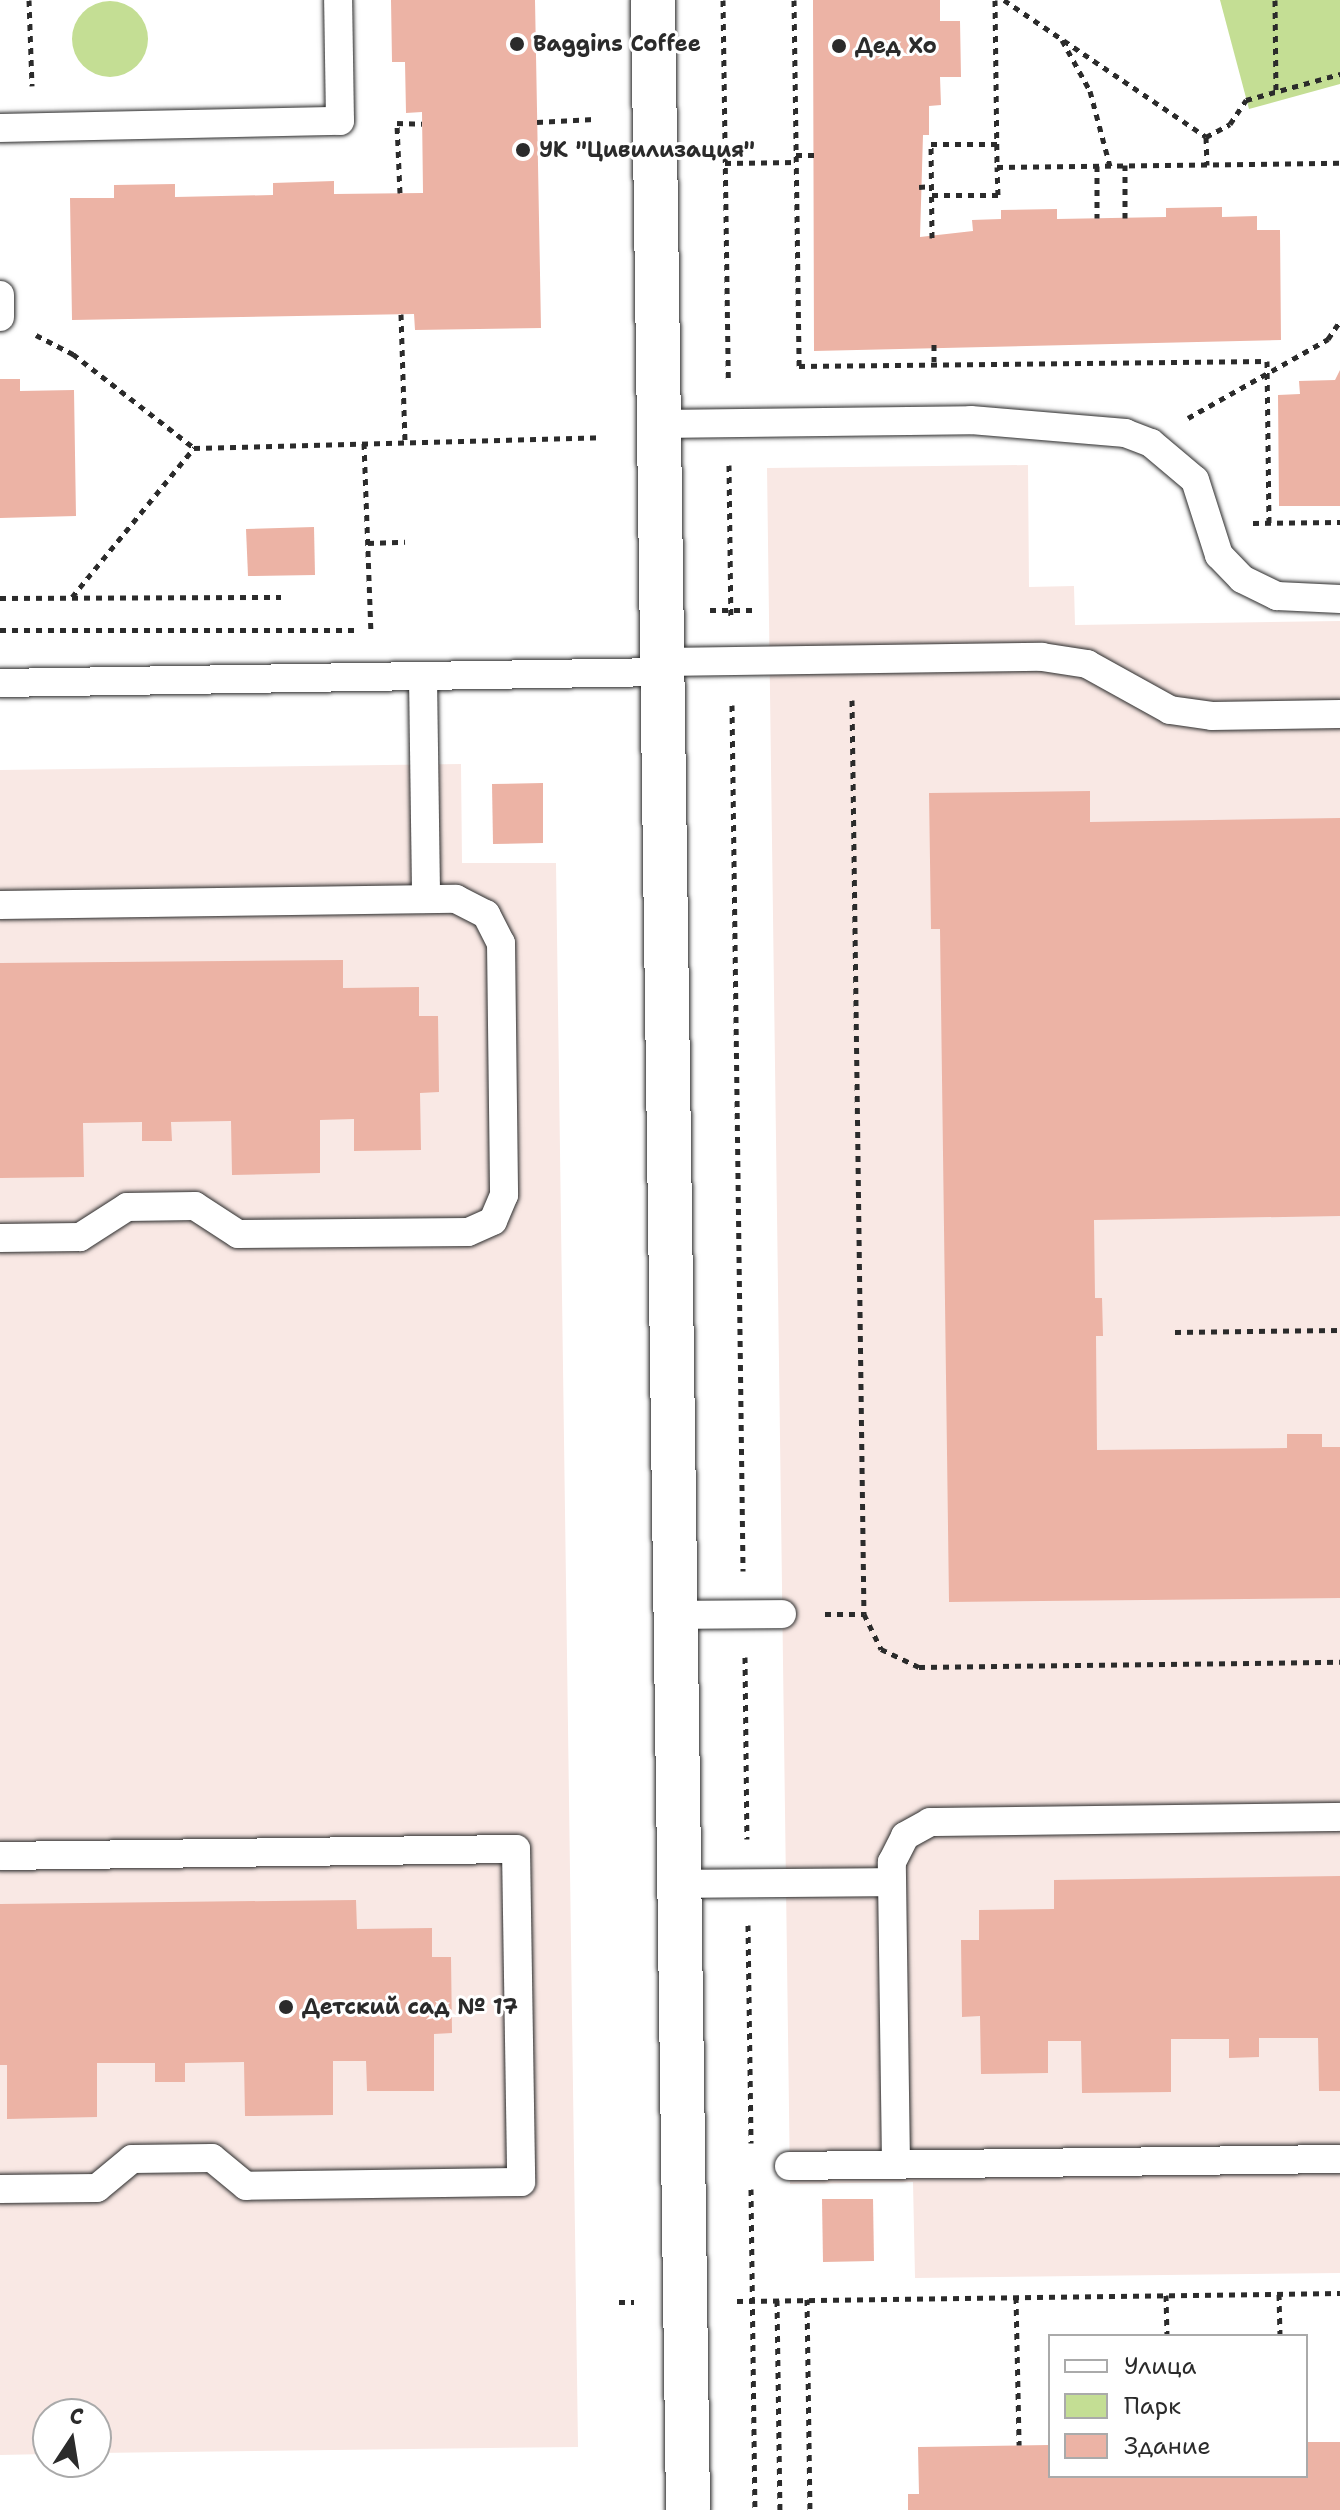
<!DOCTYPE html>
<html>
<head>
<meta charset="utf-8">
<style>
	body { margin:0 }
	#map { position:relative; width:1340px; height:2510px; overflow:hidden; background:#fff; font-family:"Shantell Sans",sans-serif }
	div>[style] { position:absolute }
	.built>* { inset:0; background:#f9e8e4 }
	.green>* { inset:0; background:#c4de94 }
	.round { border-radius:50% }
	.building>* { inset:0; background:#ecb3a5 }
	.path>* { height:5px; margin-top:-2.5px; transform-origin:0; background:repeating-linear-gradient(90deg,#2b2b2b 0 6px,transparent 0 12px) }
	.roads { filter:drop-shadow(0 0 2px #2b2b2b) drop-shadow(0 0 2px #2b2b2b) }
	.service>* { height:28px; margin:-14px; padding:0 14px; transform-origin:14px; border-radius:14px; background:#fff }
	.minor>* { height:44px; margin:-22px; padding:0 22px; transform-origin:22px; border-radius:22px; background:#fff }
	.dots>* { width:22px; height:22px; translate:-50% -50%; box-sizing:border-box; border:4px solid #fff; border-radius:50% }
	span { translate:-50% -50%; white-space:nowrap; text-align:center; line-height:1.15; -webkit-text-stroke:6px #fff; paint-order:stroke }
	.poi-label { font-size:22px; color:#2b2b2b; font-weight:700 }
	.left { translate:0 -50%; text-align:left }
	.legend { position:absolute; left:1048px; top:2334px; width:260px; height:144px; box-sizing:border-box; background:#fff; border:2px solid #aaa; margin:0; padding:10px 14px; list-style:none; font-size:24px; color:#2b2b2b }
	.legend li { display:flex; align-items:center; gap:16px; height:40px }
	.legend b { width:40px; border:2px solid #aaa }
	.north { position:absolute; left:32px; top:2398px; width:80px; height:80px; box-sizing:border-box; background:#fff; border:2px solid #aaa; border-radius:50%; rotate:12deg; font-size:22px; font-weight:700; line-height:32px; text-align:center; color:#2b2b2b }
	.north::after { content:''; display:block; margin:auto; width:28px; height:36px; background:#2b2b2b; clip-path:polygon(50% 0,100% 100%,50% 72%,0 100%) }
</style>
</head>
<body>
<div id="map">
	<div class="built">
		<i style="clip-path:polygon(1028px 465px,1029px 587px,1074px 586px,1075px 625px,1340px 621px,1340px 2273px,915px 2278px,913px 2182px,790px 2184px,767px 468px)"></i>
		<i style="clip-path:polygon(461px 764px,462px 863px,556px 863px,578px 2447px,96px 2453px,96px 2414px,48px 2414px,48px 2454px,0 2455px,0 770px)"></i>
	</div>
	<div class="green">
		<i style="clip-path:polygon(1220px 0,1340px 0,1340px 84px,1249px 109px)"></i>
		<i class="round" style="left:72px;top:1px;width:76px;height:76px"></i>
	</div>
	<div class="building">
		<i style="clip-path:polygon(391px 0,535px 0,541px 328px,415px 330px,414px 314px,72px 320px,70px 198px,114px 198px,114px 185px,175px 184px,175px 197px,273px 195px,273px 183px,334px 181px,334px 194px,423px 193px,422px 112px,406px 113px,405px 62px,392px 62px)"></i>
		<i style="clip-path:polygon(813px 0,940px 0,940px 21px,960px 21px,961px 77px,940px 77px,941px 105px,929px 106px,929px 135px,923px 135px,920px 237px,973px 231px,972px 220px,1001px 219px,1001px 210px,1057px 209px,1057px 219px,1166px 217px,1166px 208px,1222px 207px,1222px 217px,1257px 216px,1257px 230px,1280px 230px,1281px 340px,814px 351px)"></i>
		<i style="clip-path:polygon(1340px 370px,1340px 506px,1279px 506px,1278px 395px,1300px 394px,1299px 381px,1335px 380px)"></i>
		<i style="clip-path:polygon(0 379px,20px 379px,20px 391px,74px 390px,76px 516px,0 518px)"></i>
		<i style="clip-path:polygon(314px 527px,315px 575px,248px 576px,246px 529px)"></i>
		<i style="clip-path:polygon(543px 783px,543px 843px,493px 844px,492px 784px)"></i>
		<i style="clip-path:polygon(1090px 791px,1090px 822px,1340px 818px,1340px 1216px,1094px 1220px,1095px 1298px,1102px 1298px,1103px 1336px,1096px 1336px,1097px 1450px,1287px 1448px,1287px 1434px,1322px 1434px,1322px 1447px,1340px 1447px,1340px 1598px,949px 1602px,940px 929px,931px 929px,929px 793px)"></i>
		<i style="clip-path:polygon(343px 960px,343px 988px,419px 987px,419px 1016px,438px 1016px,439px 1092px,420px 1093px,421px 1150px,354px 1151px,354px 1119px,320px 1120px,320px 1173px,232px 1175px,231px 1121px,171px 1122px,172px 1141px,142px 1141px,142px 1122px,83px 1123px,84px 1177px,0 1178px,0 963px)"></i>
		<i style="clip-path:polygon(1340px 1876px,1340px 2091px,1319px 2091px,1318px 2038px,1259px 2038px,1259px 2057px,1229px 2058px,1229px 2039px,1171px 2039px,1171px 2092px,1082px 2093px,1081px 2041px,1048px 2041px,1048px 2073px,981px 2074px,980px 2016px,962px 2017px,961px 1940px,979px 1940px,979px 1910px,1054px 1909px,1054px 1880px)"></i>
		<i style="clip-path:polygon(356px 1900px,357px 1929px,432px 1928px,432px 1957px,451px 1957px,452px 2033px,434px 2034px,434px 2091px,367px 2091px,366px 2061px,333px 2061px,333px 2115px,245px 2116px,244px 2062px,185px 2063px,185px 2082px,155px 2082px,155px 2063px,97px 2063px,97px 2117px,7px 2119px,7px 2065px,0 2065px,0 1904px)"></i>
		<i style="clip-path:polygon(822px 2199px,873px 2199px,874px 2261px,823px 2262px)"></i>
		<i style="clip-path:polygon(1306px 2442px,1340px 2442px,1340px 2510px,908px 2510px,908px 2494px,919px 2494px,918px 2447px,1050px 2445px,1050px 2476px,1306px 2476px)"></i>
	</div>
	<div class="path">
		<i style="left:29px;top:0;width:86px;rotate:88deg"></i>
		<i style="left:723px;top:0;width:379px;rotate:89.2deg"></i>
		<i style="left:794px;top:0;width:366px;rotate:89.2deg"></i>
		<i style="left:799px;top:366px;width:468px;rotate:-0.6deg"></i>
		<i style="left:1267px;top:361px;width:162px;rotate:89.3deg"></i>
		<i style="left:995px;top:0;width:167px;rotate:89.3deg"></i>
		<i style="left:997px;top:167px;width:343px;rotate:-0.7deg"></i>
		<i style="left:1004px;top:0;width:244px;rotate:34.1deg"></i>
		<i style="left:1206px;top:137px;width:28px;rotate:88deg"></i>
		<i style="left:1275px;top:0;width:91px;rotate:89.4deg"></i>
		<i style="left:1062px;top:40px;width:58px;rotate:61.2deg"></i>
		<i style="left:1090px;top:91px;width:78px;rotate:75.1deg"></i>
		<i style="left:537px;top:122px;width:57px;rotate:-3deg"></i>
		<i style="left:1206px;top:137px;width:27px;rotate:-28deg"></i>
		<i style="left:1230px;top:124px;width:29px;rotate:-56deg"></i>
		<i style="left:1246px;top:100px;width:98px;rotate:-15.5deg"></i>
		<i style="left:796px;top:155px;width:19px"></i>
		<i style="left:725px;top:163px;width:71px;rotate:-0.8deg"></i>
		<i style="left:1125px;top:165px;width:53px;rotate:90deg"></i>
		<i style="left:1097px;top:166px;width:52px;rotate:90deg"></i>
		<i style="left:919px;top:187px;width:13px;rotate:-4deg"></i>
		<i style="left:400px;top:193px;width:70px;rotate:-92.5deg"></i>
		<i style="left:397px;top:123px;width:25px;rotate:2deg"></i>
		<i style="left:932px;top:195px;width:66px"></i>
		<i style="left:998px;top:195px;width:28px;rotate:-92deg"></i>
		<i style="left:932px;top:238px;width:94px;rotate:-90.6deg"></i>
		<i style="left:931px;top:144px;width:66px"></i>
		<i style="left:401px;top:314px;width:128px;rotate:88.2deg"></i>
		<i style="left:36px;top:335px;width:42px;rotate:27.2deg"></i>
		<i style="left:73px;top:354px;width:153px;rotate:37.8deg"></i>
		<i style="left:194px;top:448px;width:408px;rotate:-1.5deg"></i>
		<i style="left:934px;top:344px;width:20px;rotate:90deg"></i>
		<i style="left:1188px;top:418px;width:161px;rotate:-29.4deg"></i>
		<i style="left:1328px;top:339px;width:22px;rotate:-56deg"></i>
		<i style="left:364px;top:443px;width:187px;rotate:87.9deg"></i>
		<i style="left:729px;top:465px;width:154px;rotate:89.3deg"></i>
		<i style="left:1253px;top:523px;width:87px;rotate:-0.7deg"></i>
		<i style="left:368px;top:543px;width:37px;rotate:-2deg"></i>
		<i style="left:72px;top:597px;width:193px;rotate:-50.7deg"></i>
		<i style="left:0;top:598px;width:281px;rotate:-0.2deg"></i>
		<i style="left:710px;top:610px;width:44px"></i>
		<i style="left:0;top:630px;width:359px"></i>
		<i style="left:852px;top:700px;width:914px;rotate:89.25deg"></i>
		<i style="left:864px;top:1614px;width:39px;rotate:64deg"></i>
		<i style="left:881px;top:1649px;width:42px;rotate:25.3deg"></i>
		<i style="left:919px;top:1667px;width:421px;rotate:-0.7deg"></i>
		<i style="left:732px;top:705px;width:866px;rotate:89.27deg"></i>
		<i style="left:1175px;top:1332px;width:165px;rotate:-0.7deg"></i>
		<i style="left:825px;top:1614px;width:39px"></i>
		<i style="left:745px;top:1657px;width:182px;rotate:89.4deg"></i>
		<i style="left:748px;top:1925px;width:218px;rotate:89.2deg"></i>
		<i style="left:751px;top:2189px;width:321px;rotate:89.3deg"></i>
		<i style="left:1279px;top:2294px;width:42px;rotate:88.6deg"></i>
		<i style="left:1166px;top:2295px;width:41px;rotate:88.6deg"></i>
		<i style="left:1016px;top:2297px;width:148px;rotate:88.8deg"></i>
		<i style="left:807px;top:2299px;width:211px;rotate:89.2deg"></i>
		<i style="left:777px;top:2300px;width:210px;rotate:89.2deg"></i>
		<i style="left:737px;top:2301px;width:603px;rotate:-0.76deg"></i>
		<i style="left:619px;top:2302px;width:15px"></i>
	</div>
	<div class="roads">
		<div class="service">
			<i style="left:0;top:128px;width:340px;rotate:-1.2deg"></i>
			<i style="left:340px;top:121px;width:121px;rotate:-90.9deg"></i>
			<i style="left:0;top:295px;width:22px;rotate:90deg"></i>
			<i style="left:659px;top:424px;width:312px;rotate:-0.7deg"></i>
			<i style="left:971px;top:420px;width:155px;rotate:4.8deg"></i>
			<i style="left:1125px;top:433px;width:28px;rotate:21deg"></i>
			<i style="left:1151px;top:443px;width:57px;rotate:40.1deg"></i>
			<i style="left:1195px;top:480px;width:79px;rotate:72.3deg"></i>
			<i style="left:1219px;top:555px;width:33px;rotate:46deg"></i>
			<i style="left:1242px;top:579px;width:39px;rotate:26deg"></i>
			<i style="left:1277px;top:596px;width:63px;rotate:2.7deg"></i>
			<i style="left:663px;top:662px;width:379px;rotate:-0.8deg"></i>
			<i style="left:1042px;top:657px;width:46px;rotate:8.8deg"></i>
			<i style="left:1087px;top:664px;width:95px;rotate:29deg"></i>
			<i style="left:1170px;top:710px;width:42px;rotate:8.1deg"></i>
			<i style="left:1212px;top:716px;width:128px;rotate:-0.9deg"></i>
			<i style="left:423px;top:677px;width:222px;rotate:89.2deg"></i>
			<i style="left:0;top:683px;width:662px;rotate:-0.95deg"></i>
			<i style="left:0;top:905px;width:456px;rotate:-0.8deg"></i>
			<i style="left:456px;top:899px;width:34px;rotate:27deg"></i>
			<i style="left:486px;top:914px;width:33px;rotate:63deg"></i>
			<i style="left:501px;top:943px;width:252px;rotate:89.3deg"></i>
			<i style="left:504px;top:1195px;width:28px;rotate:113deg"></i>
			<i style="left:493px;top:1221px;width:27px;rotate:156deg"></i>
			<i style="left:468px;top:1232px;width:230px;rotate:179.5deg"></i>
			<i style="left:238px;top:1234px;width:51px;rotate:-146.9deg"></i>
			<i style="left:195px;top:1206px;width:68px;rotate:179.2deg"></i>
			<i style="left:127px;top:1207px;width:56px;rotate:147.4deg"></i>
			<i style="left:80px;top:1237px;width:80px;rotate:179.3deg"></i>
			<i style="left:675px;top:1615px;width:107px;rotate:-0.5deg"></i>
			<i style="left:0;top:1856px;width:516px;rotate:-0.78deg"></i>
			<i style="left:516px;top:1849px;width:333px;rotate:89.1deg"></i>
			<i style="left:521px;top:2182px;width:275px;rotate:179.2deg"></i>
			<i style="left:246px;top:2186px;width:44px;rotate:-140.5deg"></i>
			<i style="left:212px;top:2158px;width:80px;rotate:179.3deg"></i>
			<i style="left:132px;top:2159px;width:45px;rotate:140.4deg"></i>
			<i style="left:97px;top:2188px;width:97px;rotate:179.4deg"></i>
			<i style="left:679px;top:1884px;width:213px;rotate:-0.5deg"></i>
			<i style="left:896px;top:2164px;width:302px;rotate:-90.8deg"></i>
			<i style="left:892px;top:1862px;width:29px;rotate:-63deg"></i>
			<i style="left:905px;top:1836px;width:29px;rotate:-29deg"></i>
			<i style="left:930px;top:1822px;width:410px;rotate:-0.7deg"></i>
			<i style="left:789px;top:2166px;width:551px;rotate:-0.73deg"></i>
		</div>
		<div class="minor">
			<i style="left:653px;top:0;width:2510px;rotate:89.2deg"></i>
		</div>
	</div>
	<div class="dots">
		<i style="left:517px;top:44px;background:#2b2b2b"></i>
		<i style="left:839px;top:46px;background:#2b2b2b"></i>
		<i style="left:523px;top:150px;background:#2b2b2b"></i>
		<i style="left:286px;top:2007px;background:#2b2b2b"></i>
	</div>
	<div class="poi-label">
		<span class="left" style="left:533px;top:44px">Baggins Coffee</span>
		<span class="left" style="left:855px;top:46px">Дед Хо</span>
		<span class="left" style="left:539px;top:150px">УК "Цивилизация"</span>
		<span class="left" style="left:302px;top:2007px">Детский сад № 17</span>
	</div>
	<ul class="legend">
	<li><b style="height:10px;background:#fff"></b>Улица</li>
	<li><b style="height:22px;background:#c4de94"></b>Парк</li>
	<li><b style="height:22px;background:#ecb3a5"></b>Здание</li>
	</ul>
	<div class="north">С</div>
</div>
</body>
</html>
